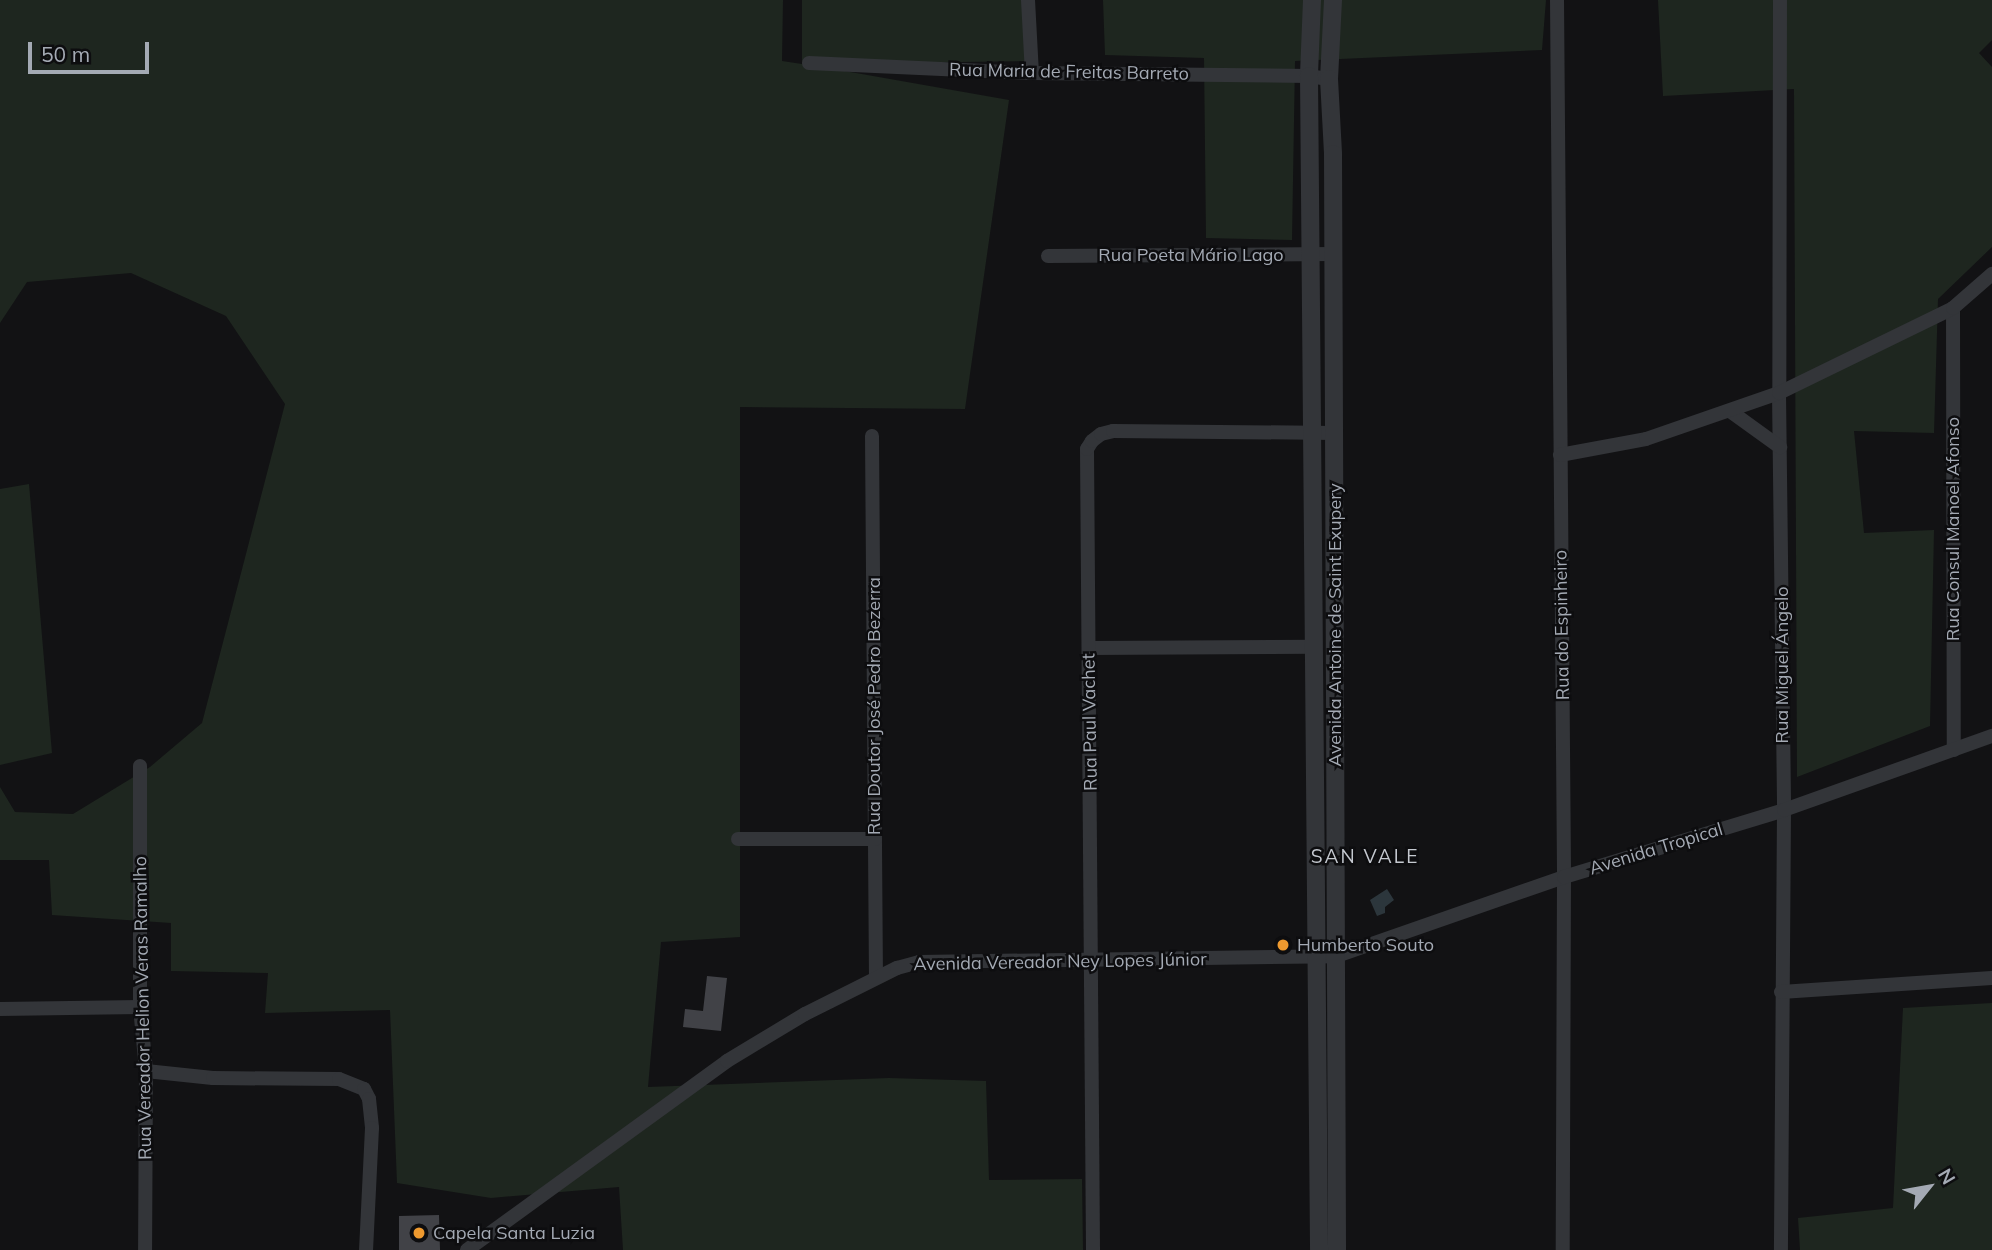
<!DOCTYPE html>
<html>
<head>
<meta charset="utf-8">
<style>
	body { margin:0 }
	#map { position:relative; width:1992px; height:1250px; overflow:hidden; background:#121214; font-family:Mulish,sans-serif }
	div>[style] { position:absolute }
	.green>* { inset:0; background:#1e261f }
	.water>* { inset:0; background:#2c363c }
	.building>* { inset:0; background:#414247 }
	.minor>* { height:14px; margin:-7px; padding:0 7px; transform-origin:7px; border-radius:7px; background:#333539 }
	.tertiary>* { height:18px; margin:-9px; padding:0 9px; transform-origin:9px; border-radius:9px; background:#333539 }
	.dots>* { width:19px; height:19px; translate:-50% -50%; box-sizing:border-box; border:4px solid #0d0d0f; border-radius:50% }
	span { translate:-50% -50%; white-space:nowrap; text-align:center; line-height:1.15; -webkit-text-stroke:5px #0d0d0f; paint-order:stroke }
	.street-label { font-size:18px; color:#a4aab4 }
	.poi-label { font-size:18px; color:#a4aab4 }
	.left { translate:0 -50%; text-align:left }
	.neighbourhood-label { font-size:19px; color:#c5c9d0; letter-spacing:2px }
	.north { position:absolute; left:1894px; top:1152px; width:70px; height:70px; -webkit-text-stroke:5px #0d0d0f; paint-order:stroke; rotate:59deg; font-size:19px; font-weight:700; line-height:28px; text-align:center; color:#a4aab4 }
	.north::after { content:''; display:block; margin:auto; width:24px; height:32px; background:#a4aab4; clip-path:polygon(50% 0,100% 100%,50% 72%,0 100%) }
	.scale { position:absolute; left:28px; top:42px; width:121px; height:32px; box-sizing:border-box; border:4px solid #a4aab4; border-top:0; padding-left:9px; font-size:21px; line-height:24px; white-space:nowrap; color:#a4aab4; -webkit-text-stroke:5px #0d0d0f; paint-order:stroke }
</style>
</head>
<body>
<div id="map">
	<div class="green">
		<i style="clip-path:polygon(0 0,783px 0,782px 61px,802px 64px,802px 0,1030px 0,1031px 61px,805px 64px,1009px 100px,965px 409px,740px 407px,740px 937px,661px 942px,648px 1087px,889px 1078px,986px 1081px,989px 1180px,1082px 1179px,1083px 1250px,623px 1250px,619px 1187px,491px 1198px,397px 1183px,390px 1010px,265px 1013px,268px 973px,171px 971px,171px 923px,52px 915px,49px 860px,0 860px,0 787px,15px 812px,73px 814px,150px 767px,202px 723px,285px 404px,226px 316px,131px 273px,27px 282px,0 323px)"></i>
		<i style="clip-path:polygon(1103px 0,1546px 0,1542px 50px,1295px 61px,1292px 240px,1206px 238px,1204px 58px,1105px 55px)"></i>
		<i style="clip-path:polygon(1658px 0,1992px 0,1992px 40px,1979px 53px,1992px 67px,1992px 247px,1938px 299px,1934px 433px,1854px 431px,1864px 533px,1934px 530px,1930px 726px,1797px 777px,1794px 89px,1663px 96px)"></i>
		<i style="clip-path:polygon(29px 484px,52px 753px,0 765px,0 489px)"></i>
		<i style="clip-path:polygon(1992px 1003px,1992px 1250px,1800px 1250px,1798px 1218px,1893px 1208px,1903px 1008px)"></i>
	</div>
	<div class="water">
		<i style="clip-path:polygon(1387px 889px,1394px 900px,1385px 907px,1385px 913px,1377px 916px,1370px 900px)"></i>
	</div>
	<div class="building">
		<i style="clip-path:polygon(707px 976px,727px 978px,721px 1031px,683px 1027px,685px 1009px,703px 1011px)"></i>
		<i style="clip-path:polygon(439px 1215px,440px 1250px,399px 1250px,399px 1216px)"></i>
	</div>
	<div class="minor">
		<i style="left:1028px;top:0;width:73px;rotate:86.9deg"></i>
		<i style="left:1557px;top:0;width:877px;rotate:89.54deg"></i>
		<i style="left:1564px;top:877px;width:373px;rotate:90.2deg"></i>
		<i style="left:1780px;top:0;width:393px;rotate:90.1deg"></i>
		<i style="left:1779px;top:393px;width:417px;rotate:89.3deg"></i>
		<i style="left:1784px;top:810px;width:440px;rotate:90.4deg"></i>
		<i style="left:809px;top:63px;width:223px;rotate:2.6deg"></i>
		<i style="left:1032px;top:73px;width:277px;rotate:0.6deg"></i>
		<i style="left:1309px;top:76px;width:20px;rotate:9deg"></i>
		<i style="left:1048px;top:256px;width:285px;rotate:-0.4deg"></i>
		<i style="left:1953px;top:308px;width:442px;rotate:89.9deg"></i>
		<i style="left:1730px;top:411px;width:62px;rotate:35.8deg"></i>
		<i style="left:872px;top:436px;width:541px;rotate:89.58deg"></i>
		<i style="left:1560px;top:455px;width:87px;rotate:-10.5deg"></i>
		<i style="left:1646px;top:439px;width:141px;rotate:-19.1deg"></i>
		<i style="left:1779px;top:393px;width:194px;rotate:-26deg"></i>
		<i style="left:1953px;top:308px;width:52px;rotate:-41.1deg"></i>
		<i style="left:1089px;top:648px;width:225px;rotate:-0.3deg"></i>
		<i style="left:140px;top:766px;width:241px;rotate:90deg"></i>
		<i style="left:140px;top:1007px;width:64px;rotate:84.6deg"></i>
		<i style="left:146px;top:1071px;width:179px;rotate:90.3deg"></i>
		<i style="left:738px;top:839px;width:137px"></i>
		<i style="left:1781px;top:992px;width:211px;rotate:-3.8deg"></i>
		<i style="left:0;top:1009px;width:140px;rotate:-0.8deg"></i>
		<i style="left:146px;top:1071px;width:67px;rotate:6deg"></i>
		<i style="left:213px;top:1078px;width:126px;rotate:0.5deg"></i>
		<i style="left:339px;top:1079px;width:27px;rotate:22deg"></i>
		<i style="left:364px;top:1089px;width:11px;rotate:63deg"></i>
		<i style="left:369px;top:1099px;width:29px;rotate:84deg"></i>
		<i style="left:372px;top:1128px;width:122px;rotate:92.8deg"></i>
		<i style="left:467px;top:1250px;width:321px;rotate:-36deg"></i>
		<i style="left:727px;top:1061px;width:91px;rotate:-31.1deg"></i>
		<i style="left:805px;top:1014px;width:103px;rotate:-26.6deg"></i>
		<i style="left:897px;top:968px;width:23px;rotate:-15deg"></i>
		<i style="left:919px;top:962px;width:418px;rotate:-0.8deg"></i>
		<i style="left:1337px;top:956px;width:240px;rotate:-19.2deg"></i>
		<i style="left:1564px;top:877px;width:230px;rotate:-16.9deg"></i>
		<i style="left:1784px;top:810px;width:221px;rotate:-19.6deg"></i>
		<i style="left:1093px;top:1250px;width:801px;rotate:-90.43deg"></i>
		<i style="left:1087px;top:449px;width:9px;rotate:-58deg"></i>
		<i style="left:1092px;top:441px;width:11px;rotate:-38deg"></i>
		<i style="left:1101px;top:434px;width:12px;rotate:-14deg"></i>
		<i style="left:1113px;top:431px;width:221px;rotate:0.5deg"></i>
	</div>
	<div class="tertiary">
		<i style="left:1312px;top:0;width:76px;rotate:92.3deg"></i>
		<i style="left:1309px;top:76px;width:1174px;rotate:89.51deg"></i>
		<i style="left:1333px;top:0;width:79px;rotate:92.9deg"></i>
		<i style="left:1329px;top:79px;width:75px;rotate:86.9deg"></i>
		<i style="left:1333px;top:154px;width:1096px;rotate:89.79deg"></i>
	</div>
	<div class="dots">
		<i style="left:1283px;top:945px;background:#ef9a2f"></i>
		<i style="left:419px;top:1233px;background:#ef9a2f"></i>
	</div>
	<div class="street-label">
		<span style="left:1069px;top:72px;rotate:1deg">Rua Maria de Freitas Barreto</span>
		<span style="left:1191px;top:255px">Rua Poeta Mário Lago</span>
		<span style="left:1953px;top:529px;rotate:-90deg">Rua Consul Manoel Afonso</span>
		<span style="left:1335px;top:625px;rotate:-90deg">Avenida Antoine de Saint Exupery</span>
		<span style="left:1562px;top:625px;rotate:-91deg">Rua do Espinheiro</span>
		<span style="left:1782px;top:665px;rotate:-90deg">Rua Miguel Ángelo</span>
		<span style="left:874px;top:706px;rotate:-90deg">Rua Doutor José Pedro Bezerra</span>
		<span style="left:1090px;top:722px;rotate:-91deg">Rua Paul Vachet</span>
		<span style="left:1656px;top:849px;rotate:-17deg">Avenida Tropical</span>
		<span style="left:1060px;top:962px;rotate:-1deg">Avenida Vereador Ney Lopes Júnior</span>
		<span style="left:143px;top:1008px;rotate:-91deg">Rua Vereador Helion Veras Ramalho</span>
	</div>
	<div class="poi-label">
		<span class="left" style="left:1297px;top:945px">Humberto Souto</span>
		<span class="left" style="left:433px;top:1233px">Capela Santa Luzia</span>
	</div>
	<div class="neighbourhood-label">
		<span style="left:1365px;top:857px">SAN VALE</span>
	</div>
	<div class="north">N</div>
	<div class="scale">50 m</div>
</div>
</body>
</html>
